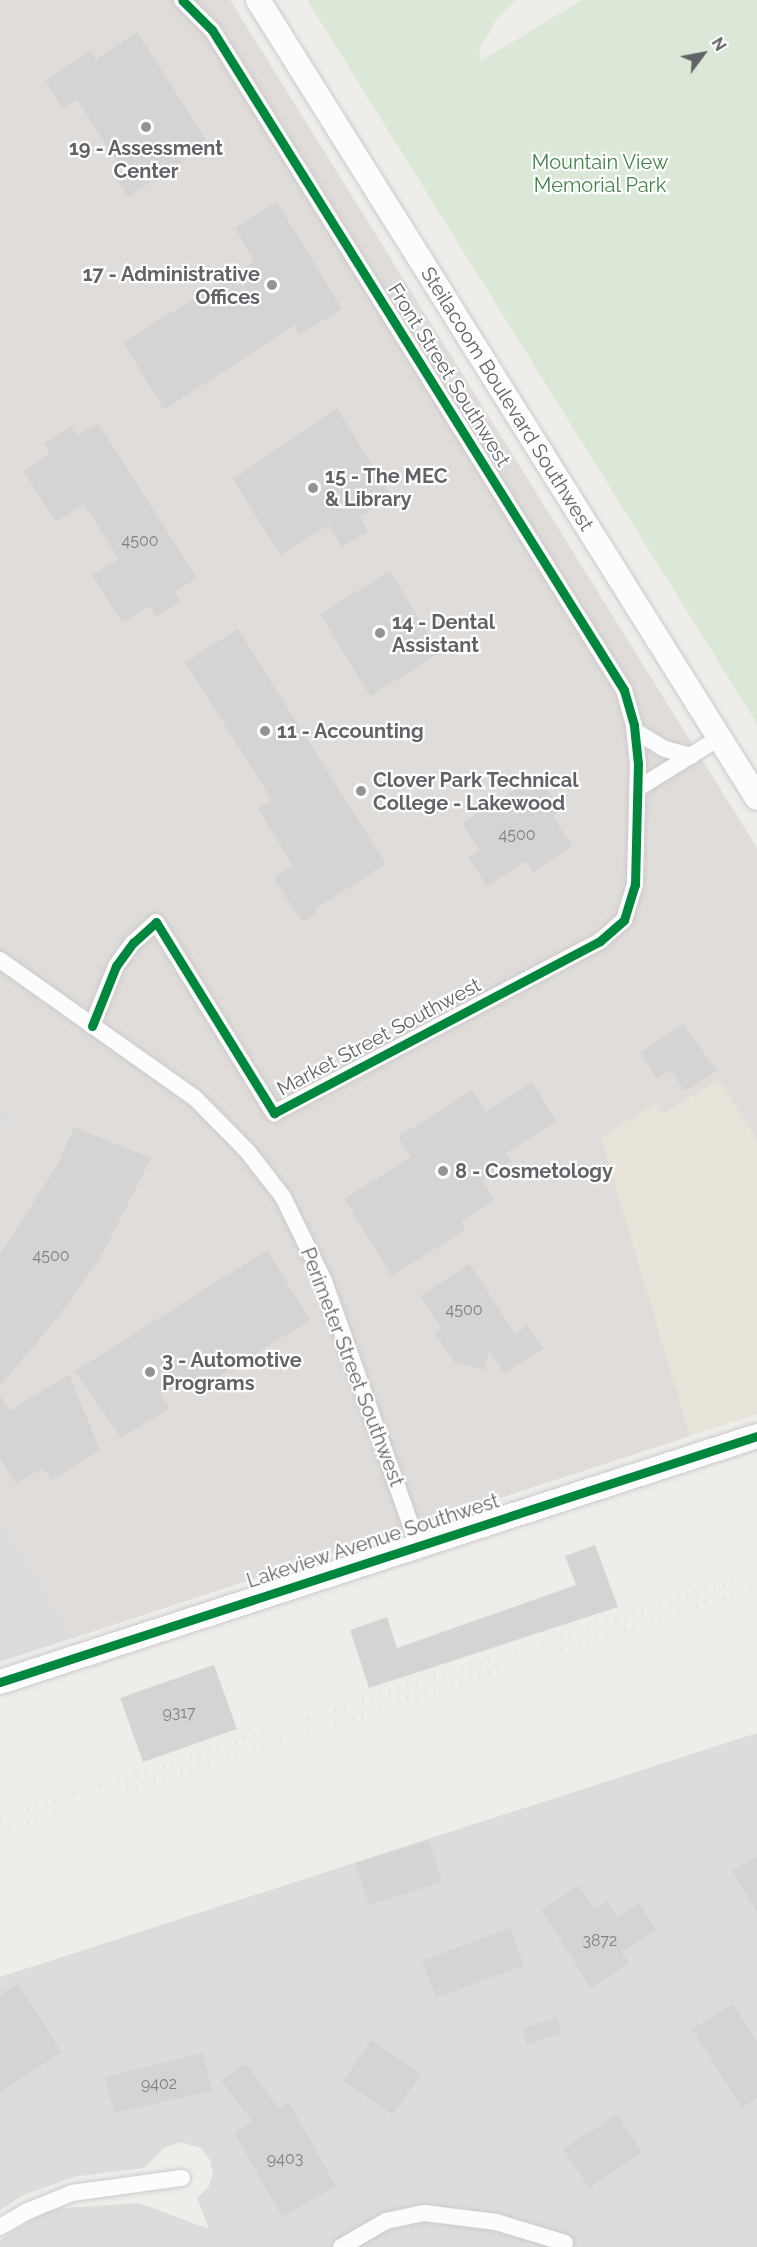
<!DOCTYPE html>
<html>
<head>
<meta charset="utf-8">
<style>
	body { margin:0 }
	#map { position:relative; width:757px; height:2247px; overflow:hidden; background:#efedea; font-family:Raleway,sans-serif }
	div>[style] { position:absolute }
	.commercial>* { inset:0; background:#e7e3d9 }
	.industrial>* { inset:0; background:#dedcdb }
	.education>* { inset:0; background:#dfdcd9 }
	.green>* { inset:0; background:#dbe8d8 }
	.building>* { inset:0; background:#d6d4d3 }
	.roads { filter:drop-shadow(0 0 2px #cccbca) drop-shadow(0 0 2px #cccbca) }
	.street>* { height:16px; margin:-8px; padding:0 8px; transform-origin:8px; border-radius:8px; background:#fdfcfc }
	.secondary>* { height:24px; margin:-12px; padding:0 12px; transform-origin:12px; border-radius:12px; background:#fdfcfc }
	.rail>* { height:4.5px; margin-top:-2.25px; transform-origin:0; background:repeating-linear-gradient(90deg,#e3e3e2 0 1.5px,transparent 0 9.5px) }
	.cycleway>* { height:9px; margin:-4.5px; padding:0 4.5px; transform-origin:4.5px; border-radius:4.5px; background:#00873e }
	.dots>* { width:16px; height:16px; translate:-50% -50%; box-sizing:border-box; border:3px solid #fff; border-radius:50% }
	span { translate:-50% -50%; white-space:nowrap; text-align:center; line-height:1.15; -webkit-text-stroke:4.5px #fff; paint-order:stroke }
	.number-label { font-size:16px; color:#7f8083 }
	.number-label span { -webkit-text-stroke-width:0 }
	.poi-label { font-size:20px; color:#606367; font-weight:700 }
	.right { translate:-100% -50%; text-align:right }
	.left { translate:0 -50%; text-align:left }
	.park-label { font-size:20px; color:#428443 }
	.street-label { font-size:20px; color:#606367 }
	.north { position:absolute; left:673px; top:24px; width:60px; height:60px; -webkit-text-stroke:4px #fff; paint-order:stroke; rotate:58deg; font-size:16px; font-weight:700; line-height:24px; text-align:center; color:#606367 }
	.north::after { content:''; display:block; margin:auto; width:21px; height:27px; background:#606367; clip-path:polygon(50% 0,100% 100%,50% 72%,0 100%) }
</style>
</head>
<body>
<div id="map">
	<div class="commercial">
		<i style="clip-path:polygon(719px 1080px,757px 1140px,757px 1414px,690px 1436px,601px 1137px,656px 1102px,664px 1114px)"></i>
	</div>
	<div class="industrial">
		<i style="clip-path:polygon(0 1099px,14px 1121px,0 1130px)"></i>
		<i style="clip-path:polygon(0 1515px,76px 1637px,0 1662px)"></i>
		<i style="clip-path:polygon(757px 1733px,757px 2247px,0 2247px,0 2240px,50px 2209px,139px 2203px,209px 2229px,197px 2198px,208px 2188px,213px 2174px,210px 2160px,201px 2148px,180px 2142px,164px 2148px,144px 2168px,73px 2177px,22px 2196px,0 2210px,0 1977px)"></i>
	</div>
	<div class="education">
		<i style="clip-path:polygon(0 0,230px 0,757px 848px,757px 1140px,719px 1080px,663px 1114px,656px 1103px,601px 1137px,690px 1436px,76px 1637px,0 1515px,0 1130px,14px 1121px,0 1099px)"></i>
	</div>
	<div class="green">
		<i style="clip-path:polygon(307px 0,516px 0,496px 20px,479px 50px,481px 61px,582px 0,757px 0,757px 724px)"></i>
	</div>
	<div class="building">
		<i style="clip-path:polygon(137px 32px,209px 144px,128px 197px,115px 177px,124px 172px,77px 100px,63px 109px,45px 80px,91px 51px,96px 59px)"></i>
		<i style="clip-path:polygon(277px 202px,342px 309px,299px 335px,295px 325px,164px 410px,123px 342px,254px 262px,235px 228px)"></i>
		<i style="clip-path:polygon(337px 408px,392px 497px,360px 517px,368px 531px,342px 547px,329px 525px,280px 555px,233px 479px)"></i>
		<i style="clip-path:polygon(98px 423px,197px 578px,175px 592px,180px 601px,156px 617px,149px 606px,122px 623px,92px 575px,119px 559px,84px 504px,56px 522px,23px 471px,50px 453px,44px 444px,71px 426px,77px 436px)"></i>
		<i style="clip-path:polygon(390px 571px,440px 653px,370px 696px,320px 614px)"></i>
		<i style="clip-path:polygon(238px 629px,386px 864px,315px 909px,317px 913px,302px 922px,274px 878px,293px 866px,258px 809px,272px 800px,185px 662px)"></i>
		<i style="clip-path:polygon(538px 775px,561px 811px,553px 816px,572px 846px,533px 872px,526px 861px,487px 886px,468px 857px,479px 850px,462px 823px)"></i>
		<i style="clip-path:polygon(684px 1024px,717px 1071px,684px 1091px,671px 1070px,657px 1079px,640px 1052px)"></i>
		<i style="clip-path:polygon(532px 1082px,556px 1121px,506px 1153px,511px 1161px,482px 1180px,495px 1200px,461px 1221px,466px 1229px,392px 1276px,344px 1199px,411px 1157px,398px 1137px,472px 1090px,486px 1111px)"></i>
		<i style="clip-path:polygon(74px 1127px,151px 1158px,101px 1257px,59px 1316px,0 1386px,0 1254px,58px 1164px)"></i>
		<i style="clip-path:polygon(267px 1250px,310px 1320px,192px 1393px,185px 1382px,161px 1395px,170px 1408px,121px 1438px,75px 1371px)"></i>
		<i style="clip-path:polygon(470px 1264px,515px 1334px,527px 1325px,544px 1349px,504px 1373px,489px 1350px,484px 1370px,454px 1362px,435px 1334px,442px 1329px,420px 1296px)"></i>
		<i style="clip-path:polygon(69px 1374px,100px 1450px,52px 1480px,43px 1468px,16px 1484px,0 1458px,0 1395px,10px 1411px)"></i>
		<i style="clip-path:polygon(595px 1545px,618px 1607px,369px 1688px,350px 1630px,387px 1617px,397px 1648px,576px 1585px,565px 1556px)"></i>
		<i style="clip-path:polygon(214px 1665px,237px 1729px,143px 1762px,120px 1698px)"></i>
		<i style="clip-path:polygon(429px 1840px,442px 1882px,369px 1905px,355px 1863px)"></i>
		<i style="clip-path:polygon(757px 1856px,757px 1912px,732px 1871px)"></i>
		<i style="clip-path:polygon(579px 1885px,594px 1909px,607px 1901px,617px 1917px,639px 1903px,656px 1930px,622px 1952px,629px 1963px,591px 1988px,541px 1910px)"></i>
		<i style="clip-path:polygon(510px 1928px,524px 1965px,436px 1998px,422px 1961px)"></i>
		<i style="clip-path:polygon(18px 1984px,62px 2052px,0 2092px,0 1995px)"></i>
		<i style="clip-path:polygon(733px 2004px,757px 2042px,757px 2098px,742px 2108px,692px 2029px)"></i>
		<i style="clip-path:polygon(557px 2017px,562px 2033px,527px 2045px,522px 2029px)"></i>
		<i style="clip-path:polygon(371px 2040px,421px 2074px,393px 2115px,343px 2081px)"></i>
		<i style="clip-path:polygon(203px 2053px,212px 2091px,114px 2113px,105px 2077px)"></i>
		<i style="clip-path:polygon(242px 2065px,248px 2066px,278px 2108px,289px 2102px,336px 2186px,282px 2217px,234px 2133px,253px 2122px,221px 2081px)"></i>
		<i style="clip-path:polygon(617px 2114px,642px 2152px,589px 2188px,563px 2149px)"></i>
	</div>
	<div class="roads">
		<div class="street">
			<i style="left:635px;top:731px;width:35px;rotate:31deg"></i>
			<i style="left:665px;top:749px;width:27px;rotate:15deg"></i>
			<i style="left:637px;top:789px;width:97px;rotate:-31.9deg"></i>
			<i style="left:0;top:960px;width:239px;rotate:35.3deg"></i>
			<i style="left:195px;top:1098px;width:76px;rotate:45.5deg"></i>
			<i style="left:248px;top:1152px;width:57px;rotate:52.1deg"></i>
			<i style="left:283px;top:1197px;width:93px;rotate:64deg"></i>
			<i style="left:324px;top:1281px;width:280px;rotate:70.4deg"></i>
			<i style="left:92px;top:1026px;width:65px;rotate:-68.2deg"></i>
			<i style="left:116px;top:966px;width:29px;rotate:-54deg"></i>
			<i style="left:133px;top:943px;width:31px;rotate:-42deg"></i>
			<i style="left:156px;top:922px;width:225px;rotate:58.3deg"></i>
			<i style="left:274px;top:1113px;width:369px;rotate:-27.8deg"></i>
			<i style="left:600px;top:941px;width:32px;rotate:-41deg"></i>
			<i style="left:624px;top:920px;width:37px;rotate:-73deg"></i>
			<i style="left:635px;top:885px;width:121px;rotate:-88.6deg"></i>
			<i style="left:638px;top:764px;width:39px;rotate:-96deg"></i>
			<i style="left:634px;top:725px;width:36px;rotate:-106deg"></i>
			<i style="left:624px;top:690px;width:778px;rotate:-121.97deg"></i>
			<i style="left:212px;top:30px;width:42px;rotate:-135deg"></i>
			<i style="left:0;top:2227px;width:32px;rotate:-30deg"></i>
			<i style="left:28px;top:2211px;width:48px;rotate:-22.2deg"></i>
			<i style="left:72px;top:2193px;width:111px;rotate:-7.8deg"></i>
			<i style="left:341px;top:2247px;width:52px;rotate:-30deg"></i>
			<i style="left:386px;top:2221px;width:39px;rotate:-12deg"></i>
			<i style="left:424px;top:2213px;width:73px;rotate:7.1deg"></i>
			<i style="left:496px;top:2222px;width:72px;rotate:16.9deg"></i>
		</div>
		<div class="secondary">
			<i style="left:258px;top:0;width:941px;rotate:57.98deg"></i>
			<i style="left:0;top:1682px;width:796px;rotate:-18deg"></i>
		</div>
	</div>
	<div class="rail">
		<i style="left:0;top:1818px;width:796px;rotate:-17.93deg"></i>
		<i style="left:0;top:1831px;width:796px;rotate:-17.93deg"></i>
	</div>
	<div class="cycleway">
		<i style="left:92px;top:1026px;width:65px;rotate:-68.2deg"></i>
		<i style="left:116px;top:966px;width:29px;rotate:-54deg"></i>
		<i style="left:133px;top:943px;width:31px;rotate:-42deg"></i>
		<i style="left:156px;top:922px;width:225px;rotate:58.3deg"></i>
		<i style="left:274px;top:1113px;width:369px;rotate:-27.8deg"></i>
		<i style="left:600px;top:941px;width:32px;rotate:-41deg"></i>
		<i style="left:624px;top:920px;width:37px;rotate:-73deg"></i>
		<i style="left:635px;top:885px;width:121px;rotate:-88.6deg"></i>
		<i style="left:638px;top:764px;width:39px;rotate:-96deg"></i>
		<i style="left:634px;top:725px;width:36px;rotate:-106deg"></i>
		<i style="left:624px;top:690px;width:778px;rotate:-121.97deg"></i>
		<i style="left:212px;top:30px;width:42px;rotate:-135deg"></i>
		<i style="left:0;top:1682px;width:796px;rotate:-18deg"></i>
	</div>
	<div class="dots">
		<i style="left:146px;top:127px;background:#929395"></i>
		<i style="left:272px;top:285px;background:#929395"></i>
		<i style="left:313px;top:488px;background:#929395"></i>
		<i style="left:380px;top:633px;background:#929395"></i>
		<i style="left:265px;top:731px;background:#929395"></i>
		<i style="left:361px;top:791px;background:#929395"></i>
		<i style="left:443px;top:1171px;background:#929395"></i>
		<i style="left:150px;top:1372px;background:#929395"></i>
	</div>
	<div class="number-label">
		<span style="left:140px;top:541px">4500</span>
		<span style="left:517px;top:835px">4500</span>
		<span style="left:51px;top:1256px">4500</span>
		<span style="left:464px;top:1310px">4500</span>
		<span style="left:179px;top:1713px">9317</span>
		<span style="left:600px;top:1941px">3872</span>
		<span style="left:159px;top:2084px">9402</span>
		<span style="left:285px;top:2159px">9403</span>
	</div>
	<div class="poi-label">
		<span style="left:146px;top:160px">19 - Assessment<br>Center</span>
		<span class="right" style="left:260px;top:286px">17 - Administrative<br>Offices</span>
		<span class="left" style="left:325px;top:488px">15 - The MEC<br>&amp; Library</span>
		<span class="left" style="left:392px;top:634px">14 - Dental<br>Assistant</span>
		<span class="left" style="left:277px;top:731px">11 - Accounting</span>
		<span class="left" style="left:373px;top:792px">Clover Park Technical<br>College - Lakewood</span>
		<span class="left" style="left:455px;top:1171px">8 - Cosmetology</span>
		<span class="left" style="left:162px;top:1372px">3 - Automotive<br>Programs</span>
	</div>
	<div class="park-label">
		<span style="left:600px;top:174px">Mountain View<br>Memorial Park</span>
	</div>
	<div class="street-label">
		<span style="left:449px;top:375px;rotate:58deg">Front Street Southwest</span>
		<span style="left:507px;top:399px;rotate:58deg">Steilacoom Boulevard Southwest</span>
		<span style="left:379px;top:1037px;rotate:-28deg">Market Street Southwest</span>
		<span style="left:352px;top:1367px;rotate:69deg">Perimeter Street Southwest</span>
		<span style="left:373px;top:1541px;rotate:-18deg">Lakeview Avenue Southwest</span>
	</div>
	<div class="north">N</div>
</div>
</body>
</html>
